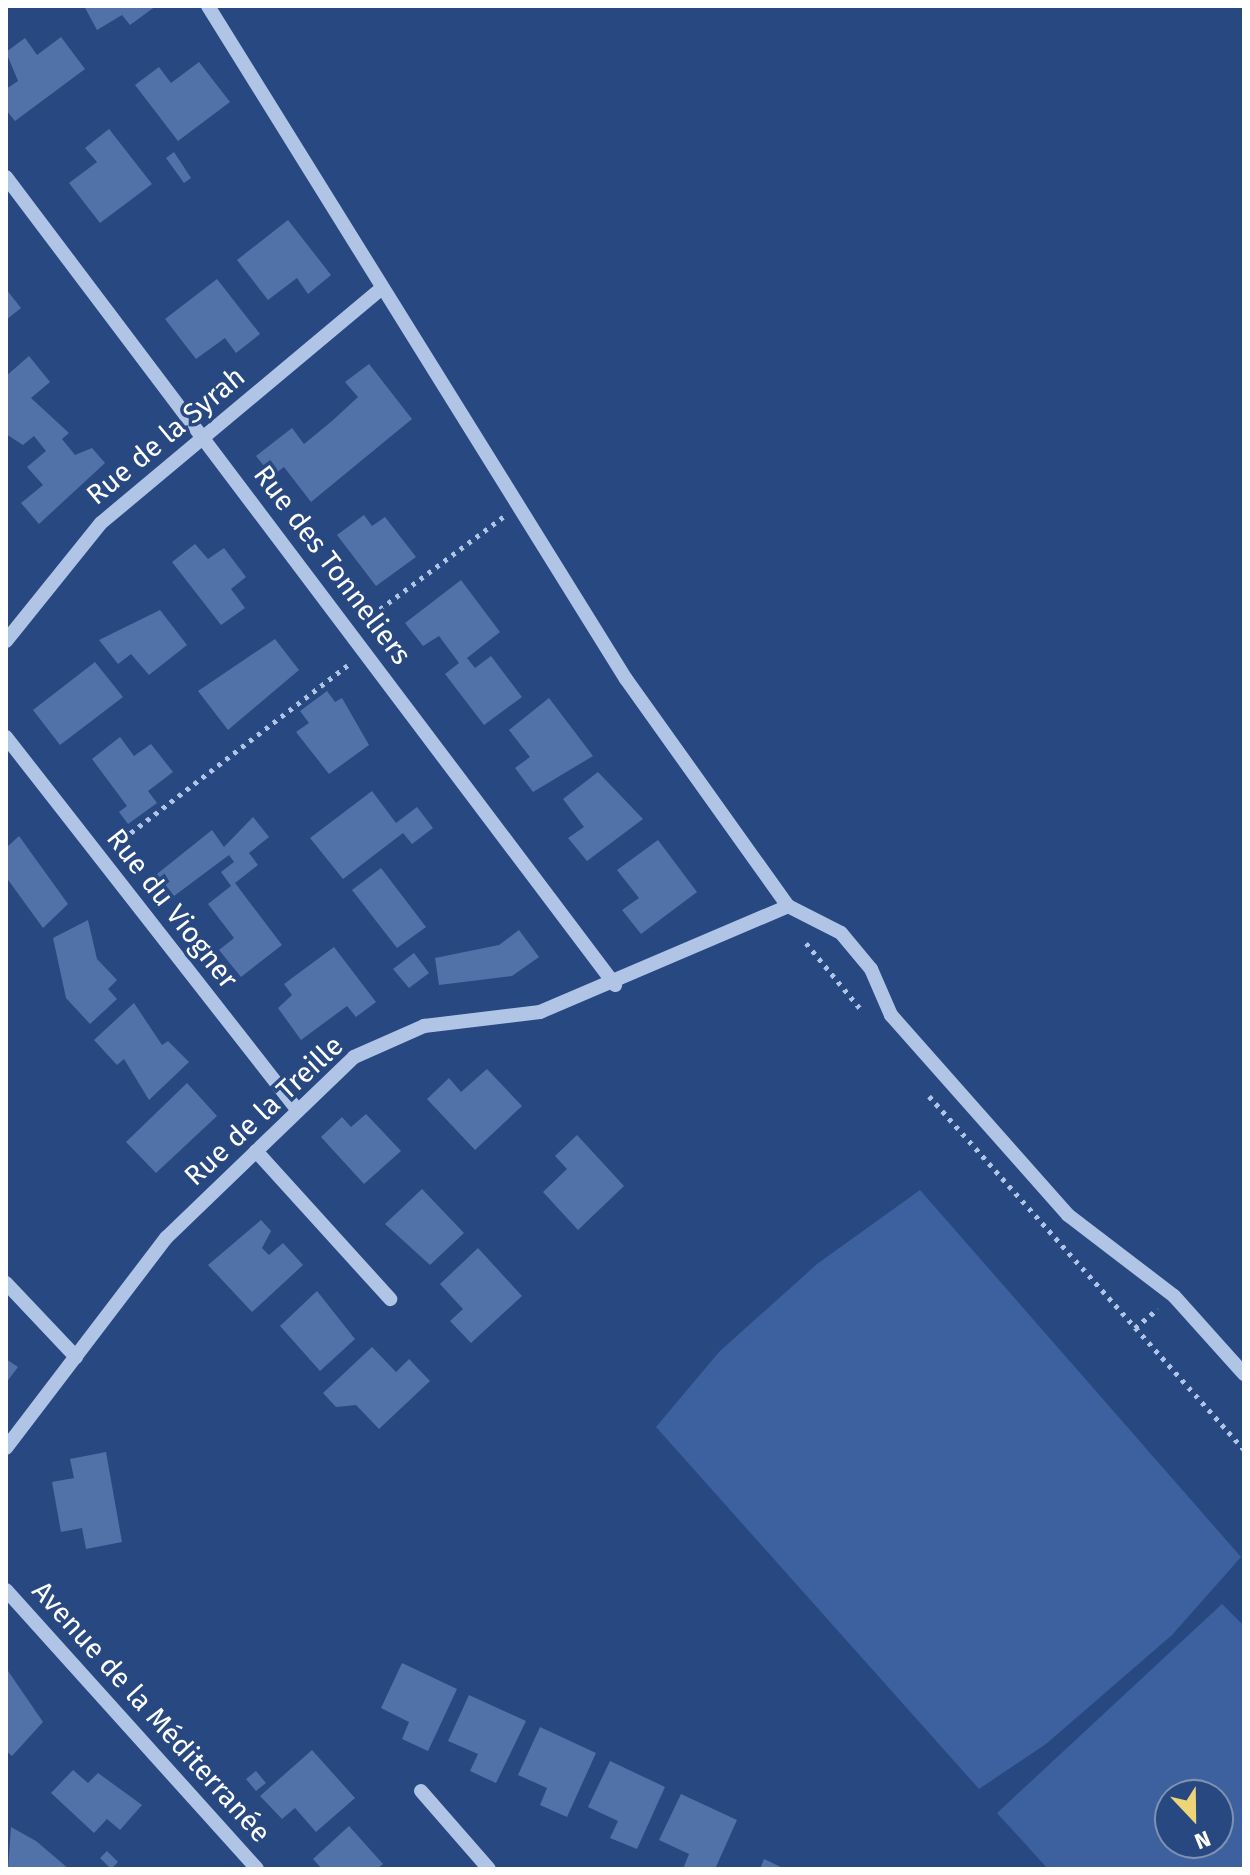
<!DOCTYPE html>
<html>
<head>
<meta charset="utf-8">
<style>
	body { margin:0 }
	#map { position:relative; width:1250px; height:1875px; overflow:hidden; background:#284881; font-family:"Fira Sans",sans-serif }
	div>[style] { position:absolute }
	.green>* { inset:0; background:#3d609e }
	.building>* { inset:0; background:#5171a9 }
	.path>* { height:5px; margin-top:-2.5px; transform-origin:0; background:repeating-linear-gradient(90deg,#b0c4e6 0 4px,transparent 0 10px) }
	.minor>* { height:14px; margin:-7px; padding:0 7px; transform-origin:7px; border-radius:7px; background:#b0c4e6 }
	span { translate:-50% -50%; white-space:nowrap; text-align:center; line-height:1.15; -webkit-text-stroke:7px #284881; paint-order:stroke }
	.street-label { font-size:28px; color:#fff }
	.frame { position:absolute; inset:0; border:8px solid #fff; pointer-events:none }
	.north { position:absolute; left:1154px; top:1779px; width:80px; height:80px; box-sizing:border-box; background:#284881; border:2px solid #7e91b3; border-radius:50%; rotate:158deg; font-size:22px; font-weight:700; line-height:32px; text-align:center; color:#fff }
	.north::after { content:''; display:block; margin:auto; width:28px; height:36px; background:#edd476; clip-path:polygon(50% 0,100% 100%,50% 72%,0 100%) }
</style>
</head>
<body>
<div id="map">
	<div class="green">
		<i style="clip-path:polygon(920px 1190px,1241px 1557px,1172px 1635px,1046px 1744px,979px 1789px,656px 1427px,719px 1352px,817px 1264px)"></i>
		<i style="clip-path:polygon(evenodd,1222px 1604px,1244px 1626px,1244px 1869px,1048px 1869px,997px 1813px,1222px 1604px,1170px 1795px,1218px 1795px,1218px 1843px,1170px 1843px,1170px 1795px)"></i>
	</div>
	<div class="building">
		<i style="clip-path:polygon(84px 6px,156px 6px,130px 25px,122px 15px,97px 30px)"></i>
		<i style="clip-path:polygon(61px 37px,85px 69px,15px 121px,6px 110px,6px 89px,18px 81px,6px 52px,25px 38px,37px 55px)"></i>
		<i style="clip-path:polygon(199px 62px,230px 102px,178px 141px,135px 85px,159px 67px,171px 83px)"></i>
		<i style="clip-path:polygon(109px 129px,152px 184px,100px 223px,69px 183px,97px 162px,85px 148px)"></i>
		<i style="clip-path:polygon(174px 152px,191px 178px,184px 183px,166px 158px)"></i>
		<i style="clip-path:polygon(288px 220px,331px 275px,308px 294px,297px 278px,268px 300px,237px 260px)"></i>
		<i style="clip-path:polygon(217px 279px,260px 334px,236px 353px,225px 338px,196px 359px,165px 319px)"></i>
		<i style="clip-path:polygon(6px 289px,21px 308px,6px 320px)"></i>
		<i style="clip-path:polygon(29px 356px,50px 382px,31px 398px,69px 433px,62px 439px,75px 455px,92px 448px,105px 463px,39px 524px,21px 503px,43px 485px,27px 467px,46px 451px,34px 436px,23px 445px,6px 434px,6px 376px)"></i>
		<i style="clip-path:polygon(369px 364px,412px 419px,311px 502px,284px 467px,272px 476px,256px 456px,292px 428px,304px 444px,332px 421px,358px 397px,345px 382px)"></i>
		<i style="clip-path:polygon(364px 515px,372px 526px,385px 517px,416px 557px,376px 586px,337px 535px)"></i>
		<i style="clip-path:polygon(195px 544px,208px 559px,224px 548px,246px 577px,231px 589px,245px 608px,221px 625px,172px 562px)"></i>
		<i style="clip-path:polygon(461px 580px,500px 632px,467px 658px,475px 668px,491px 656px,522px 697px,484px 725px,445px 674px,459px 663px,439px 636px,423px 646px,405px 623px)"></i>
		<i style="clip-path:polygon(160px 610px,187px 645px,149px 675px,131px 654px,118px 664px,99px 640px)"></i>
		<i style="clip-path:polygon(275px 639px,299px 670px,228px 730px,198px 691px)"></i>
		<i style="clip-path:polygon(95px 662px,123px 697px,60px 745px,33px 710px)"></i>
		<i style="clip-path:polygon(327px 691px,335px 702px,342px 698px,369px 745px,329px 774px,296px 732px,309px 723px,300px 711px)"></i>
		<i style="clip-path:polygon(549px 698px,593px 756px,533px 792px,515px 768px,530px 757px,509px 730px)"></i>
		<i style="clip-path:polygon(120px 737px,134px 756px,151px 744px,173px 772px,148px 791px,157px 803px,128px 824px,119px 812px,127px 806px,92px 759px)"></i>
		<i style="clip-path:polygon(598px 772px,643px 819px,587px 861px,568px 838px,584px 827px,563px 799px)"></i>
		<i style="clip-path:polygon(372px 791px,396px 823px,417px 807px,433px 828px,412px 844px,403px 833px,343px 879px,310px 838px)"></i>
		<i style="clip-path:polygon(253px 817px,269px 837px,249px 853px,258px 865px,235px 883px,282px 945px,241px 977px,219px 950px,234px 938px,208px 904px,231px 886px,221px 872px,234px 862px,229px 855px,174px 896px,157px 874px,212px 830px,224px 847px)"></i>
		<i style="clip-path:polygon(19px 836px,68px 904px,43px 928px,6px 877px,6px 848px)"></i>
		<i style="clip-path:polygon(658px 840px,697px 892px,641px 934px,622px 910px,639px 898px,617px 870px)"></i>
		<i style="clip-path:polygon(381px 868px,426px 927px,397px 948px,352px 890px)"></i>
		<i style="clip-path:polygon(88px 920px,97px 959px,117px 980px,108px 989px,117px 999px,90px 1024px,66px 998px,53px 938px)"></i>
		<i style="clip-path:polygon(519px 930px,539px 957px,512px 976px,439px 985px,435px 958px,499px 945px)"></i>
		<i style="clip-path:polygon(334px 947px,376px 1002px,356px 1017px,347px 1006px,301px 1040px,278px 1008px,292px 995px,284px 984px)"></i>
		<i style="clip-path:polygon(414px 953px,429px 973px,409px 988px,393px 969px)"></i>
		<i style="clip-path:polygon(134px 1003px,162px 1045px,168px 1041px,189px 1062px,149px 1100px,124px 1059px,117px 1065px,94px 1040px)"></i>
		<i style="clip-path:polygon(487px 1069px,522px 1106px,475px 1150px,427px 1099px,449px 1078px,461px 1092px)"></i>
		<i style="clip-path:polygon(187px 1083px,217px 1116px,156px 1173px,126px 1142px)"></i>
		<i style="clip-path:polygon(366px 1114px,401px 1151px,364px 1184px,321px 1137px,342px 1117px,351px 1127px)"></i>
		<i style="clip-path:polygon(577px 1135px,624px 1186px,578px 1230px,543px 1192px,567px 1169px,555px 1156px)"></i>
		<i style="clip-path:polygon(422px 1189px,464px 1233px,430px 1265px,385px 1224px)"></i>
		<i style="clip-path:polygon(261px 1220px,271px 1231px,262px 1248px,269px 1255px,283px 1243px,303px 1265px,252px 1312px,208px 1265px)"></i>
		<i style="clip-path:polygon(478px 1248px,522px 1296px,471px 1343px,450px 1321px,463px 1309px,440px 1284px)"></i>
		<i style="clip-path:polygon(317px 1291px,355px 1339px,320px 1371px,280px 1326px)"></i>
		<i style="clip-path:polygon(372px 1347px,396px 1372px,409px 1359px,430px 1381px,379px 1429px,356px 1405px,336px 1407px,323px 1393px)"></i>
		<i style="clip-path:polygon(6px 1359px,18px 1367px,6px 1383px)"></i>
		<i style="clip-path:polygon(106px 1452px,122px 1542px,86px 1549px,82px 1528px,61px 1532px,52px 1482px,74px 1478px,70px 1459px)"></i>
		<i style="clip-path:polygon(402px 1663px,457px 1689px,428px 1751px,402px 1739px,409px 1722px,381px 1708px)"></i>
		<i style="clip-path:polygon(6px 1668px,43px 1722px,12px 1756px,6px 1751px)"></i>
		<i style="clip-path:polygon(469px 1695px,526px 1721px,496px 1783px,470px 1771px,478px 1754px,448px 1741px)"></i>
		<i style="clip-path:polygon(540px 1727px,596px 1753px,567px 1817px,540px 1805px,547px 1788px,518px 1775px)"></i>
		<i style="clip-path:polygon(312px 1750px,355px 1798px,316px 1832px,295px 1808px,282px 1819px,260px 1796px)"></i>
		<i style="clip-path:polygon(610px 1761px,665px 1787px,637px 1849px,610px 1838px,618px 1821px,588px 1807px)"></i>
		<i style="clip-path:polygon(73px 1770px,88px 1783px,98px 1773px,142px 1805px,120px 1830px,107px 1819px,94px 1833px,51px 1793px)"></i>
		<i style="clip-path:polygon(256px 1771px,266px 1783px,256px 1791px,246px 1779px)"></i>
		<i style="clip-path:polygon(681px 1794px,737px 1820px,715px 1869px,683px 1869px,689px 1854px,659px 1840px)"></i>
		<i style="clip-path:polygon(349px 1826px,383px 1864px,377px 1869px,322px 1869px,313px 1859px)"></i>
		<i style="clip-path:polygon(11px 1827px,36px 1841px,69px 1869px,8px 1869px)"></i>
		<i style="clip-path:polygon(107px 1851px,118px 1862px,111px 1869px,100px 1858px)"></i>
		<i style="clip-path:polygon(764px 1859px,785px 1869px,760px 1869px)"></i>
	</div>
	<div class="path">
		<i style="left:364px;top:621px;width:174px;rotate:-36.8deg"></i>
		<i style="left:115px;top:845px;width:294px;rotate:-37.7deg"></i>
		<i style="left:806px;top:943px;width:89px;rotate:50.4deg"></i>
		<i style="left:929px;top:1096px;width:474px;rotate:48.3deg"></i>
		<i style="left:1135px;top:1328px;width:30px;rotate:-40deg"></i>
	</div>
	<div class="minor">
		<i style="left:208px;top:6px;width:792px;rotate:58.16deg"></i>
		<i style="left:626px;top:679px;width:279px;rotate:54.5deg"></i>
		<i style="left:788px;top:906px;width:59px;rotate:27deg"></i>
		<i style="left:841px;top:933px;width:47px;rotate:50.2deg"></i>
		<i style="left:871px;top:969px;width:50px;rotate:66.5deg"></i>
		<i style="left:891px;top:1015px;width:267px;rotate:48.5deg"></i>
		<i style="left:1068px;top:1215px;width:133px;rotate:37.4deg"></i>
		<i style="left:1174px;top:1296px;width:105px;rotate:48.1deg"></i>
		<i style="left:6px;top:177px;width:1012px;rotate:52.99deg"></i>
		<i style="left:6px;top:641px;width:151px;rotate:-51.2deg"></i>
		<i style="left:101px;top:523px;width:363px;rotate:-39.9deg"></i>
		<i style="left:6px;top:737px;width:474px;rotate:52deg"></i>
		<i style="left:256px;top:1151px;width:200px;rotate:47.8deg"></i>
		<i style="left:6px;top:1283px;width:102px;rotate:46.6deg"></i>
		<i style="left:6px;top:1448px;width:264px;rotate:-52.7deg"></i>
		<i style="left:166px;top:1238px;width:261px;rotate:-43.9deg"></i>
		<i style="left:354px;top:1057px;width:77px;rotate:-23.9deg"></i>
		<i style="left:424px;top:1026px;width:117px;rotate:-6.9deg"></i>
		<i style="left:540px;top:1012px;width:270px;rotate:-23.1deg"></i>
		<i style="left:6px;top:1590px;width:375px;rotate:48deg"></i>
		<i style="left:421px;top:1791px;width:103px;rotate:48.9deg"></i>
	</div>
	<div class="street-label">
		<span style="left:166px;top:436px;rotate:-40deg">Rue de la Syrah</span>
		<span style="left:332px;top:565px;rotate:53deg">Rue des Tonneliers</span>
		<span style="left:172px;top:909px;rotate:52deg">Rue du Viogner</span>
		<span style="left:264px;top:1111px;rotate:-43deg">Rue de la Treille</span>
		<span style="left:151px;top:1712px;rotate:48deg">Avenue de la Méditerranée</span>
	</div>
	<div class="frame"></div>
	<div class="north">N</div>
</div>
</body>
</html>
